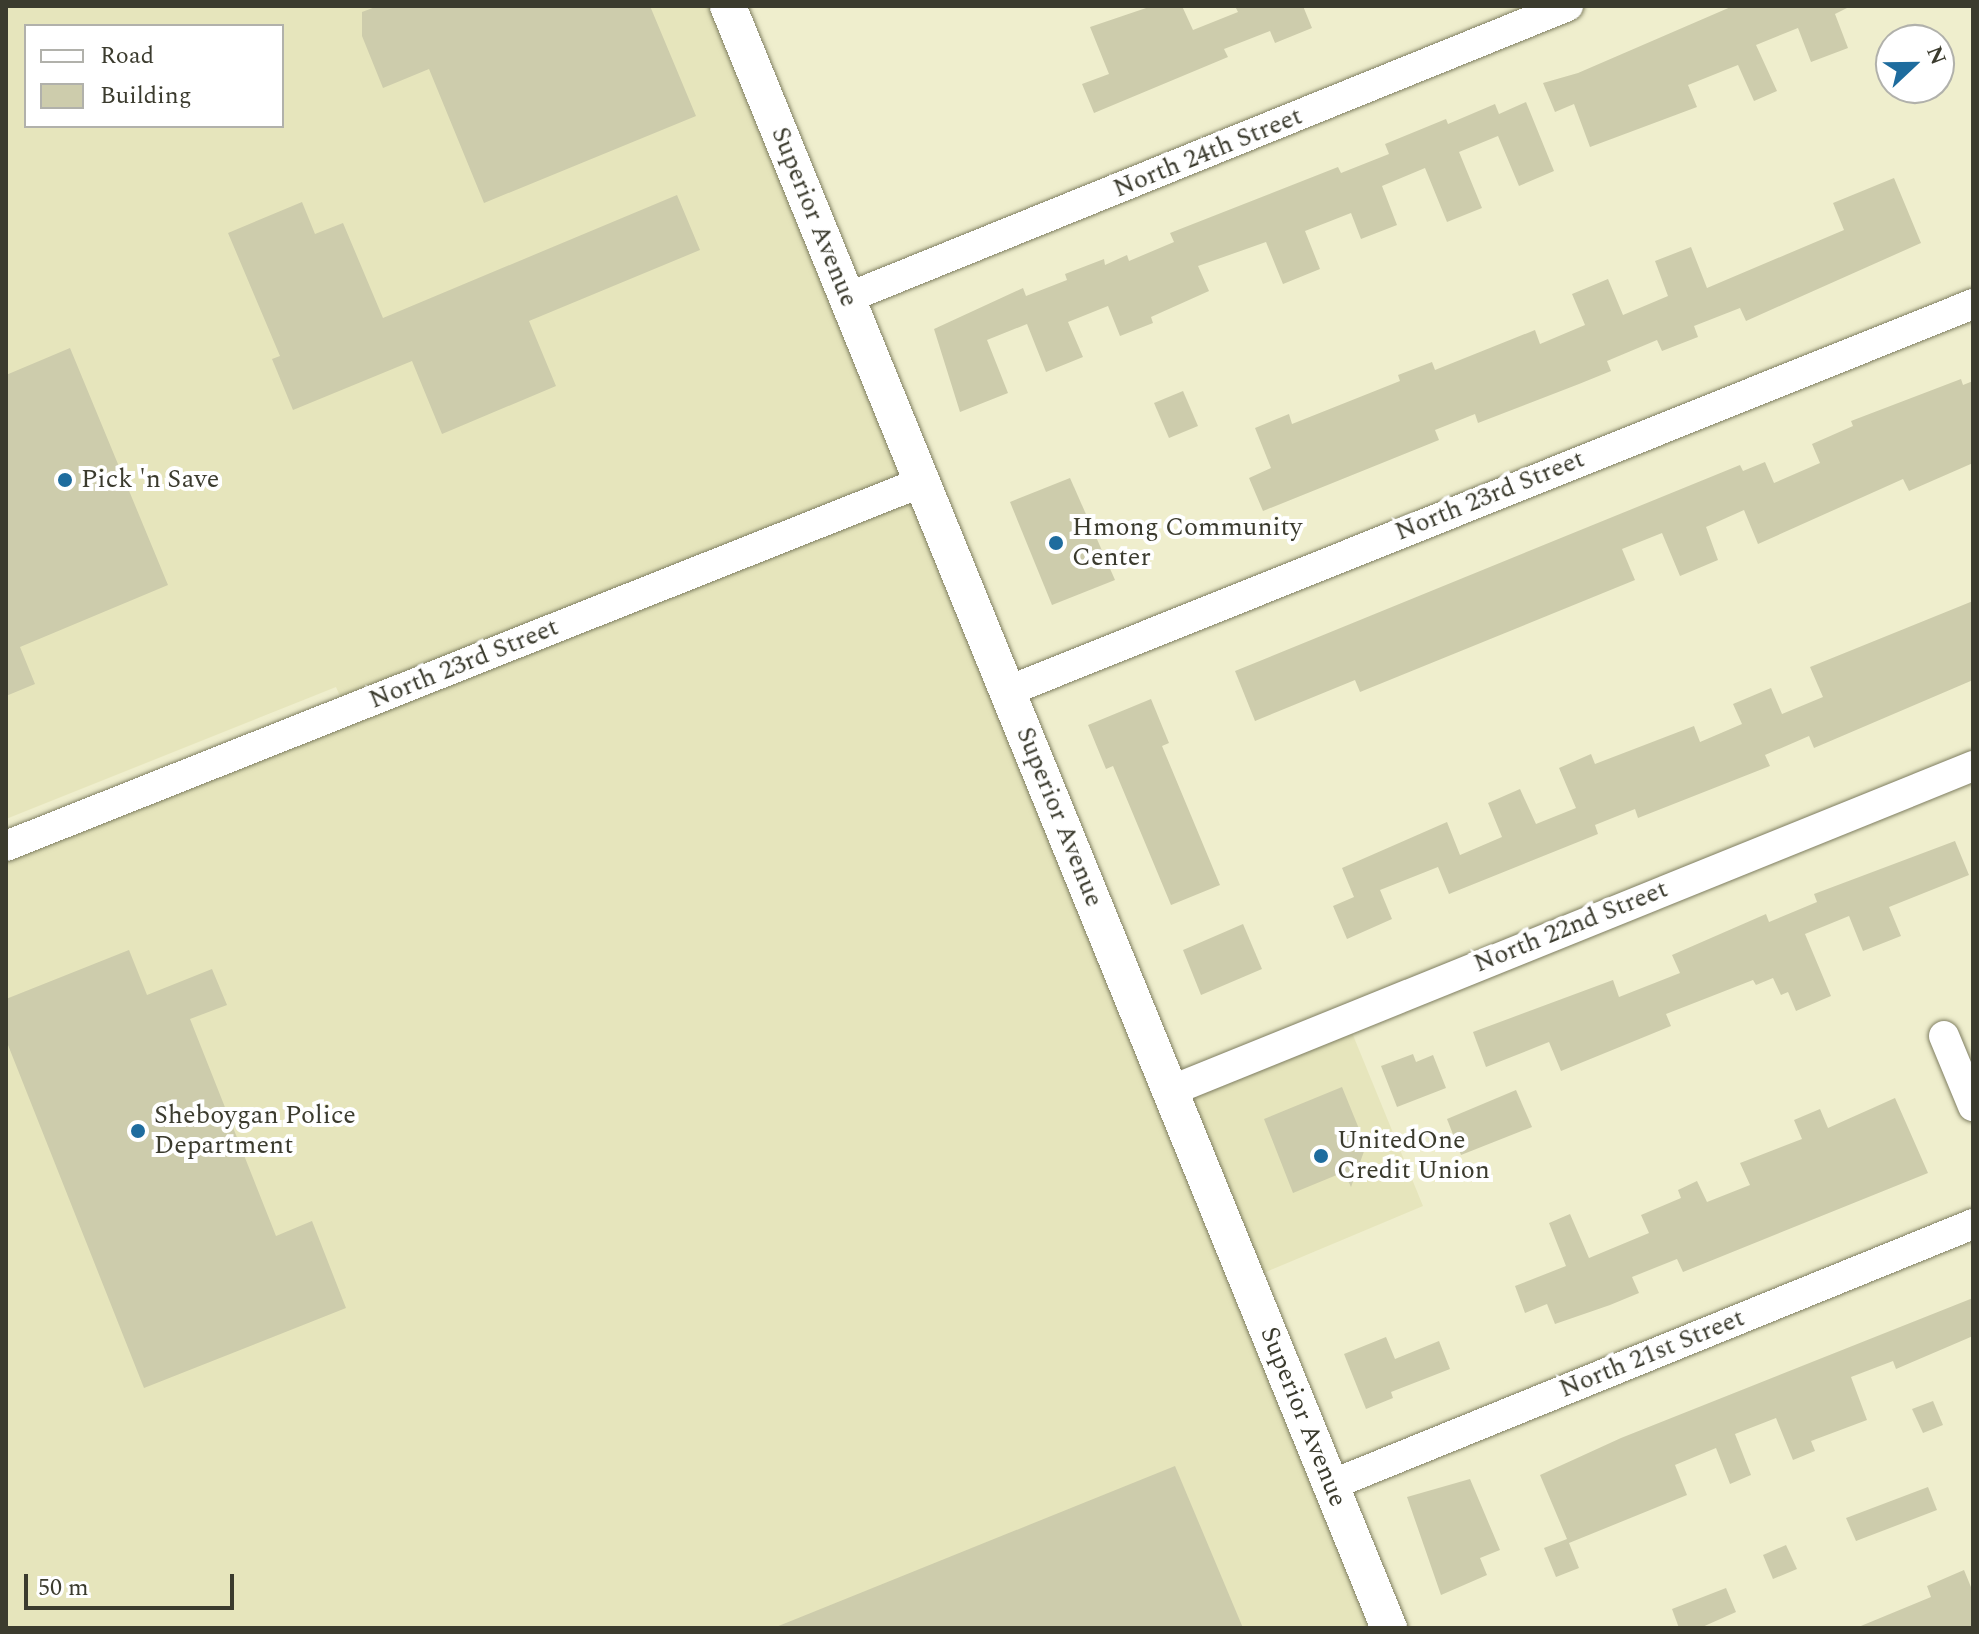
<!DOCTYPE html>
<html>
<head>
<meta charset="utf-8">
<style>
	body { margin:0 }
	#map { position:relative; width:1979px; height:1634px; overflow:hidden; background:#efeecd; font-family:Spectral,serif }
	div>[style] { position:absolute }
	.built>* { inset:0; background:#e6e5bc }
	.building>* { inset:0; background:#cdccac }
	.roads { filter:drop-shadow(0 0 2px #7f7e61) drop-shadow(0 0 2px #7f7e61) }
	.minor>* { height:30px; margin:-15px; padding:0 15px; transform-origin:15px; border-radius:15px; background:#fff }
	.tertiary>* { height:36px; margin:-18px; padding:0 18px; transform-origin:18px; border-radius:18px; background:#fff }
	.dots>* { width:22px; height:22px; translate:-50% -50%; box-sizing:border-box; border:4px solid #fff; border-radius:50% }
	span { translate:-50% -50%; white-space:nowrap; text-align:center; line-height:1.15; -webkit-text-stroke:8px #fff; paint-order:stroke }
	.street-label { font-size:26px; color:#3b3b2e }
	.poi-label { font-size:26px; color:#3b3b2e }
	.left { translate:0 -50%; text-align:left }
	.frame { position:absolute; inset:0; border:8px solid #3b3b2e; pointer-events:none }
	.legend { position:absolute; left:24px; top:24px; width:260px; height:104px; box-sizing:border-box; background:#fff; border:2px solid #b1b1ab; margin:0; padding:10px 14px; list-style:none; font-size:24px; color:#3b3b2e }
	.legend li { display:flex; align-items:center; gap:16px; height:40px }
	.legend b { width:40px; border:2px solid #b1b1ab }
	.north { position:absolute; left:1875px; top:24px; width:80px; height:80px; box-sizing:border-box; background:#fff; border:2px solid #b1b1ab; border-radius:50%; rotate:68deg; font-size:22px; font-weight:700; line-height:32px; text-align:center; color:#3b3b2e }
	.north::after { content:''; display:block; margin:auto; width:28px; height:36px; background:#1e6c9e; clip-path:polygon(50% 0,100% 100%,50% 72%,0 100%) }
	.scale { position:absolute; left:24px; top:1574px; width:210px; height:36px; box-sizing:border-box; border:4px solid #3b3b2e; border-top:0; padding-left:10px; font-size:24px; line-height:28px; white-space:nowrap; color:#3b3b2e; -webkit-text-stroke:6px #fff; paint-order:stroke }
</style>
</head>
<body>
<div id="map">
	<div class="built">
		<i style="clip-path:polygon(evenodd,6px 6px,728px 6px,1170px 1090px,1346px 1018px,1423px 1206px,1247px 1280px,1389px 1628px,6px 1628px,6px 846px,346px 710px,336px 687px,6px 819px,6px 6px,26px 26px,282px 26px,282px 126px,26px 126px,26px 26px)"></i>
	</div>
	<div class="building">
		<i style="clip-path:polygon(378px 6px,650px 6px,696px 116px,484px 203px,429px 69px,383px 88px,362px 36px,362px 12px)"></i>
		<i style="clip-path:polygon(1152px 6px,1182px 6px,1193px 30px,1238px 12px,1235px 6px,1303px 6px,1312px 28px,1275px 43px,1270px 31px,1224px 49px,1228px 57px,1094px 113px,1082px 84px,1109px 74px,1090px 27px)"></i>
		<i style="clip-path:polygon(1733px 6px,1851px 6px,1835px 14px,1848px 48px,1811px 62px,1798px 28px,1756px 45px,1777px 91px,1754px 101px,1738px 65px,1688px 85px,1697px 107px,1590px 147px,1574px 104px,1555px 112px,1543px 83px,1578px 73px)"></i>
		<i style="clip-path:polygon(1526px 102px,1554px 171px,1519px 186px,1498px 136px,1459px 152px,1482px 208px,1447px 222px,1425px 168px,1382px 186px,1397px 225px,1361px 239px,1351px 213px,1305px 231px,1320px 269px,1283px 284px,1266px 242px,1198px 266px,1209px 291px,1151px 317px,1153px 323px,1120px 336px,1108px 306px,1068px 322px,1083px 357px,1046px 372px,1027px 324px,987px 340px,1008px 393px,960px 412px,934px 329px,1023px 288px,1026px 296px,1067px 280px,1065px 274px,1104px 259px,1105px 265px,1127px 255px,1129px 261px,1174px 242px,1170px 233px,1338px 167px,1341px 173px,1389px 154px,1385px 144px,1446px 119px,1448px 124px,1495px 104px,1499px 114px)"></i>
		<i style="clip-path:polygon(1894px 178px,1921px 243px,1746px 321px,1740px 308px,1694px 326px,1698px 337px,1662px 351px,1657px 340px,1607px 361px,1611px 371px,1579px 384px,1478px 423px,1475px 414px,1435px 430px,1439px 440px,1263px 511px,1249px 478px,1271px 468px,1255px 428px,1289px 414px,1292px 424px,1400px 381px,1398px 375px,1432px 362px,1435px 370px,1535px 330px,1540px 344px,1585px 325px,1572px 294px,1608px 279px,1623px 315px,1668px 296px,1655px 261px,1691px 247px,1707px 288px,1844px 230px,1833px 203px)"></i>
		<i style="clip-path:polygon(677px 195px,700px 250px,529px 321px,556px 386px,442px 434px,412px 361px,293px 410px,272px 359px,280px 356px,228px 233px,302px 202px,315px 234px,343px 223px,383px 318px)"></i>
		<i style="clip-path:polygon(70px 348px,168px 585px,20px 647px,35px 684px,6px 696px,6px 375px)"></i>
		<i style="clip-path:polygon(1961px 379px,1963px 385px,1973px 381px,1973px 463px,1909px 491px,1903px 479px,1758px 544px,1744px 510px,1706px 527px,1718px 560px,1680px 576px,1662px 533px,1622px 549px,1635px 580px,1360px 692px,1355px 680px,1255px 721px,1235px 671px,1740px 465px,1743px 471px,1765px 462px,1774px 483px,1820px 463px,1812px 444px,1853px 426px,1851px 421px)"></i>
		<i style="clip-path:polygon(1183px 391px,1198px 426px,1169px 438px,1154px 403px)"></i>
		<i style="clip-path:polygon(1070px 478px,1115px 580px,1052px 605px,1010px 502px)"></i>
		<i style="clip-path:polygon(1973px 601px,1973px 680px,1814px 748px,1809px 736px,1765px 755px,1770px 766px,1638px 818px,1635px 809px,1595px 825px,1598px 834px,1449px 894px,1438px 867px,1380px 890px,1392px 919px,1347px 939px,1333px 906px,1354px 897px,1342px 868px,1447px 822px,1460px 855px,1502px 837px,1488px 803px,1520px 789px,1536px 824px,1576px 808px,1559px 768px,1591px 754px,1595px 764px,1694px 726px,1700px 742px,1742px 724px,1733px 704px,1771px 688px,1782px 714px,1823px 697px,1810px 667px)"></i>
		<i style="clip-path:polygon(1151px 699px,1169px 743px,1162px 746px,1220px 885px,1171px 905px,1113px 766px,1106px 769px,1088px 725px)"></i>
		<i style="clip-path:polygon(1955px 841px,1969px 875px,1889px 907px,1901px 936px,1863px 951px,1849px 916px,1805px 934px,1831px 996px,1796px 1011px,1788px 992px,1781px 995px,1773px 978px,1756px 985px,1753px 980px,1666px 1014px,1671px 1026px,1561px 1071px,1549px 1042px,1486px 1067px,1473px 1032px,1613px 980px,1619px 997px,1680px 973px,1672px 955px,1766px 914px,1769px 922px,1817px 902px,1814px 894px)"></i>
		<i style="clip-path:polygon(1243px 924px,1262px 969px,1201px 995px,1183px 950px)"></i>
		<i style="clip-path:polygon(129px 950px,147px 995px,212px 969px,227px 1005px,190px 1019px,276px 1236px,312px 1221px,346px 1308px,144px 1388px,6px 1040px,6px 999px)"></i>
		<i style="clip-path:polygon(1413px 1054px,1416px 1062px,1433px 1055px,1446px 1088px,1397px 1107px,1381px 1066px)"></i>
		<i style="clip-path:polygon(1342px 1087px,1366px 1146px,1351px 1187px,1344px 1172px,1293px 1193px,1264px 1119px)"></i>
		<i style="clip-path:polygon(1516px 1090px,1532px 1127px,1461px 1155px,1447px 1119px)"></i>
		<i style="clip-path:polygon(1895px 1098px,1928px 1173px,1683px 1272px,1677px 1259px,1632px 1277px,1639px 1293px,1610px 1305px,1555px 1324px,1547px 1304px,1525px 1313px,1515px 1286px,1566px 1266px,1549px 1223px,1570px 1214px,1589px 1258px,1649px 1233px,1641px 1215px,1681px 1198px,1678px 1190px,1697px 1181px,1707px 1202px,1750px 1185px,1740px 1163px,1802px 1139px,1794px 1120px,1820px 1109px,1828px 1128px)"></i>
		<i style="clip-path:polygon(1973px 1298px,1973px 1336px,1896px 1369px,1893px 1361px,1851px 1377px,1867px 1420px,1811px 1441px,1815px 1451px,1793px 1460px,1776px 1418px,1735px 1434px,1751px 1475px,1730px 1484px,1716px 1448px,1675px 1465px,1687px 1495px,1569px 1543px,1579px 1568px,1556px 1577px,1544px 1548px,1567px 1539px,1540px 1475px,1621px 1438px)"></i>
		<i style="clip-path:polygon(1386px 1337px,1395px 1359px,1439px 1341px,1450px 1369px,1391px 1392px,1393px 1398px,1366px 1409px,1344px 1354px)"></i>
		<i style="clip-path:polygon(1933px 1401px,1943px 1425px,1923px 1433px,1912px 1409px)"></i>
		<i style="clip-path:polygon(1175px 1466px,1243px 1628px,776px 1628px,776px 1627px)"></i>
		<i style="clip-path:polygon(1470px 1479px,1500px 1550px,1480px 1558px,1487px 1575px,1441px 1595px,1407px 1497px)"></i>
		<i style="clip-path:polygon(1928px 1487px,1937px 1510px,1856px 1541px,1846px 1518px)"></i>
		<i style="clip-path:polygon(1786px 1545px,1797px 1569px,1773px 1579px,1763px 1555px)"></i>
		<i style="clip-path:polygon(1964px 1570px,1973px 1592px,1973px 1628px,1856px 1628px,1931px 1597px,1927px 1586px)"></i>
		<i style="clip-path:polygon(1726px 1588px,1736px 1612px,1700px 1628px,1679px 1628px,1672px 1609px)"></i>
	</div>
	<div class="roads">
		<div class="minor">
			<i style="left:847px;top:298px;width:778px;rotate:-22.05deg"></i>
			<i style="left:1008px;top:691px;width:1040px;rotate:-21.85deg"></i>
			<i style="left:6px;top:846px;width:986px;rotate:-21.67deg"></i>
			<i style="left:1944px;top:1036px;width:76px;rotate:67.5deg"></i>
			<i style="left:1170px;top:1091px;width:866px;rotate:-22.03deg"></i>
			<i style="left:1331px;top:1485px;width:693px;rotate:-22.12deg"></i>
		</div>
		<div class="tertiary">
			<i style="left:728px;top:6px;width:1752px;rotate:67.83deg"></i>
		</div>
	</div>
	<div class="dots">
		<i style="left:65px;top:480px;background:#1e6c9e"></i>
		<i style="left:1056px;top:543px;background:#1e6c9e"></i>
		<i style="left:138px;top:1131px;background:#1e6c9e"></i>
		<i style="left:1321px;top:1156px;background:#1e6c9e"></i>
	</div>
	<div class="street-label">
		<span style="left:1208px;top:153px;rotate:-22deg">North 24th Street</span>
		<span style="left:814px;top:217px;rotate:68deg">Superior Avenue</span>
		<span style="left:1490px;top:496px;rotate:-22deg">North 23rd Street</span>
		<span style="left:464px;top:664px;rotate:-22deg">North 23rd Street</span>
		<span style="left:1059px;top:817px;rotate:68deg">Superior Avenue</span>
		<span style="left:1571px;top:927px;rotate:-22deg">North 22nd Street</span>
		<span style="left:1652px;top:1354px;rotate:-22deg">North 21st Street</span>
		<span style="left:1303px;top:1417px;rotate:68deg">Superior Avenue</span>
	</div>
	<div class="poi-label">
		<span class="left" style="left:81px;top:480px">Pick 'n Save</span>
		<span class="left" style="left:1072px;top:543px">Hmong Community<br>Center</span>
		<span class="left" style="left:154px;top:1131px">Sheboygan Police<br>Department</span>
		<span class="left" style="left:1337px;top:1156px">UnitedOne<br>Credit Union</span>
	</div>
	<div class="frame"></div>
	<ul class="legend">
	<li><b style="height:10px;background:#fff"></b>Road</li>
	<li><b style="height:22px;background:#cdccac"></b>Building</li>
	</ul>
	<div class="north">N</div>
	<div class="scale">50 m</div>
</div>
</body>
</html>
